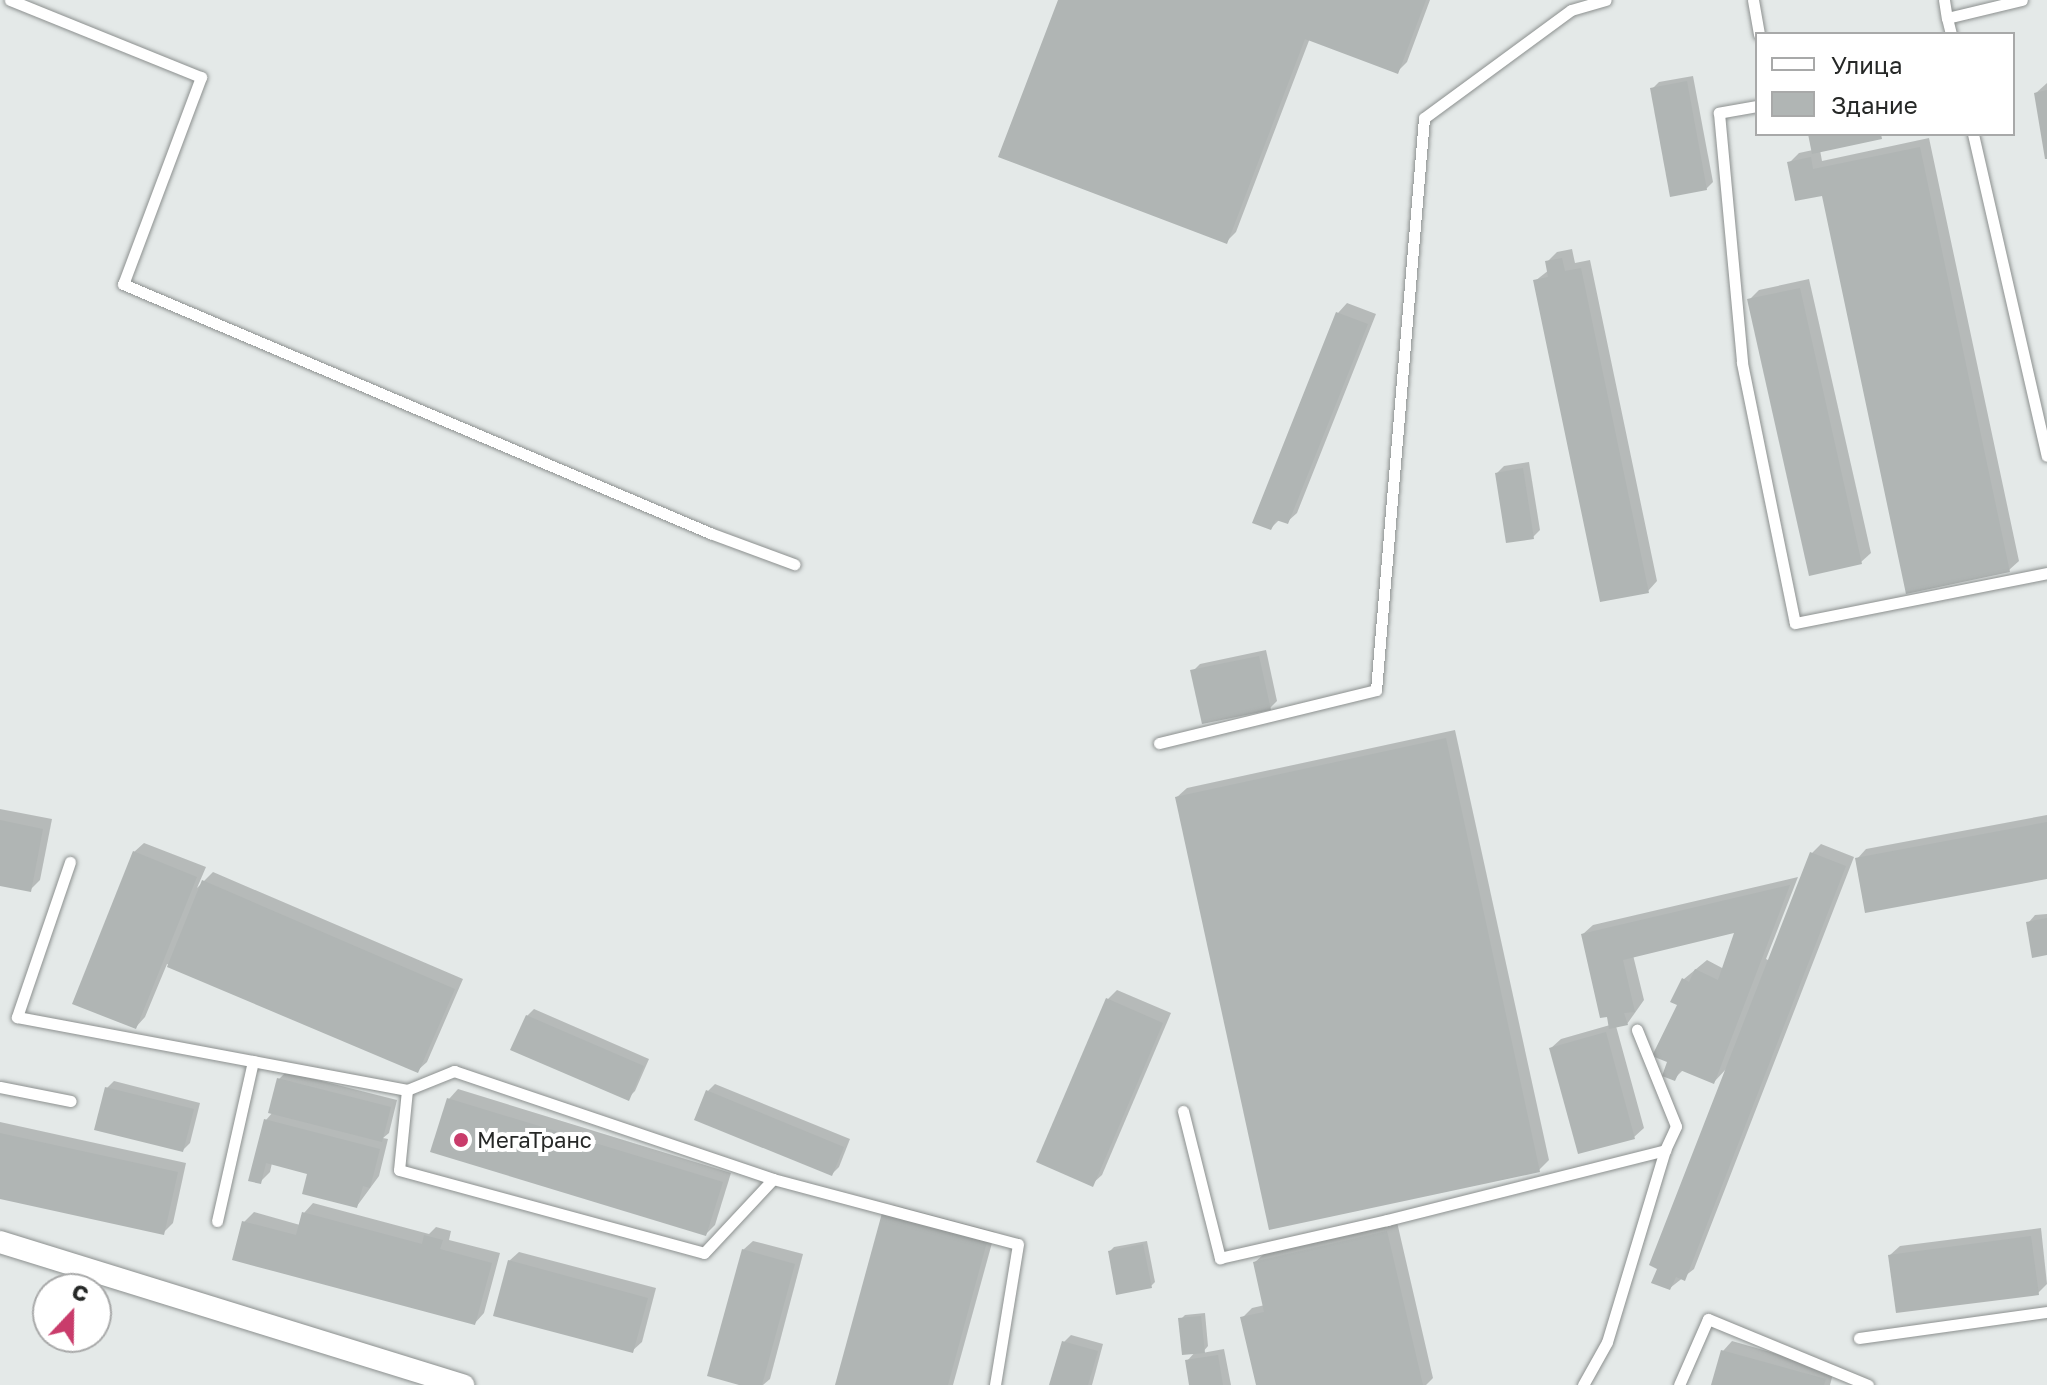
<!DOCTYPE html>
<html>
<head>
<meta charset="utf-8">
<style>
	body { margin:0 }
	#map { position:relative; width:2047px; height:1385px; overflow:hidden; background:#e4e9e8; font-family:"Golos Text",sans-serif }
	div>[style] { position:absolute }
	.shadow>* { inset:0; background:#0003 }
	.building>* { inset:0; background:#b0b5b4 }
	.roads { filter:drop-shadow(0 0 2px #8c908f) drop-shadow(0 0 2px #8c908f) }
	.service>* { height:11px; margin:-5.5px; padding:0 5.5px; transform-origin:5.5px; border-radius:5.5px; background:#fff }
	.minor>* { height:22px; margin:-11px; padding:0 11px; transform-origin:11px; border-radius:11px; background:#fff }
	.dots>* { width:22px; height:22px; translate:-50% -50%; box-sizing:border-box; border:4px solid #fff; border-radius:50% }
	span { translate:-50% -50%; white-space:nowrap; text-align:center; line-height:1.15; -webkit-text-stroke:8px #fff; paint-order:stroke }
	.poi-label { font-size:22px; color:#262827 }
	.left { translate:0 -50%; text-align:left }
	.legend { position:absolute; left:1755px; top:32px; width:260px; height:104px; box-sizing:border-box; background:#fff; border:2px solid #a8a9a9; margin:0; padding:10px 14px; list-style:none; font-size:24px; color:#262827 }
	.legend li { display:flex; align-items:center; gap:16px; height:40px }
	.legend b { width:40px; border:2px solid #a8a9a9 }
	.north { position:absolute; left:32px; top:1273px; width:80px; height:80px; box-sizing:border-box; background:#fff; border:2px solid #a8a9a9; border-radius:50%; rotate:22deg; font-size:22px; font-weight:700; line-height:32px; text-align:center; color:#262827 }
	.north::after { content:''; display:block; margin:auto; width:28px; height:36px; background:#c93c6b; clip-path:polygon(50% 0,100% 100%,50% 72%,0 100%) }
</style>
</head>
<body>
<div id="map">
	<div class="shadow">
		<i style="clip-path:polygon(1061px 0,1430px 0,1407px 62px,1397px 72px,1310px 38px,1236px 232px,1226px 242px)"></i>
		<i style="clip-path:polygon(1693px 76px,1713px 182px,1706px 189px,1652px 89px,1659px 82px)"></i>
		<i style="clip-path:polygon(2047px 83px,2047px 156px,2036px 93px)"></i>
		<i style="clip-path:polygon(1810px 134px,1884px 134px,1820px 150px,1822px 161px,1929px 138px,2019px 561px,2009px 570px,1823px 194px,1789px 163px,1799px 153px,1813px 150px)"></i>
		<i style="clip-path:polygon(1572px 249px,1575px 263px,1590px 260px,1657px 581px,1648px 591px,1535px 281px,1549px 270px,1547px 262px,1557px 252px)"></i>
		<i style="clip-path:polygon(1809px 279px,1871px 553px,1861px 562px,1749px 300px,1759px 290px)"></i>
		<i style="clip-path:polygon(1347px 303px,1376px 314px,1297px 513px,1287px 522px,1280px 519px,1271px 528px,1254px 521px,1338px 313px)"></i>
		<i style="clip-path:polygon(1529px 462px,1540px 530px,1533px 537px,1497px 473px,1504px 466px)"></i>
		<i style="clip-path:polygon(1266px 650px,1277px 701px,1270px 708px,1193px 671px,1200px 664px)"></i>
		<i style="clip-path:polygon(1455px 730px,1549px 1160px,1539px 1170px,1177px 797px,1187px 788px)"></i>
		<i style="clip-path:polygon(0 809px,52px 819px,40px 880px,30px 890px,0 884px)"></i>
		<i style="clip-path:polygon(2047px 815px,2047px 877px,1857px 859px,1866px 849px)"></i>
		<i style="clip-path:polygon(144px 843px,206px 867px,197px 888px,213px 872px,463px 979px,427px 1062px,417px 1071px,167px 964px,145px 1017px,136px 1027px,134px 852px)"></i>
		<i style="clip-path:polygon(1821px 844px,1854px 857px,1694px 1269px,1670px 1288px,1728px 1067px,1714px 1082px,1684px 1069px,1674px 1079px,1684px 979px,1707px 960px,1724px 969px,1737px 931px,1633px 955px,1644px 1000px,1627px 1024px,1616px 1026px,1644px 1128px,1634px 1137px,1551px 1048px,1561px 1039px,1610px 1025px,1583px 934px,1593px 925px,1798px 877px,1766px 959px,1770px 961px,1812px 853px)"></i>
		<i style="clip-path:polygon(2047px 914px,2047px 953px,2028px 923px,2035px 915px)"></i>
		<i style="clip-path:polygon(1117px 990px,1171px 1013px,1102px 1175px,1092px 1184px,1107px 1000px)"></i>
		<i style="clip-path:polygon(534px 1009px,649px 1059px,635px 1091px,628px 1098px,527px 1016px)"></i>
		<i style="clip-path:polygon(286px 1072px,397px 1100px,389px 1133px,383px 1138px,388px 1139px,379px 1176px,357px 1206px,310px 1172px,272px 1163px,270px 1172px,260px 1182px,251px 1179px,266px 1120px,273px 1112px,279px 1079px)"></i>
		<i style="clip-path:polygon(114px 1081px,200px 1103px,190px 1143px,183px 1150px,107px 1088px)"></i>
		<i style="clip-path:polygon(715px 1084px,850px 1139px,839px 1167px,832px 1174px,708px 1091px)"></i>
		<i style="clip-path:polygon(458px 1089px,731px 1173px,715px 1225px,706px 1234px,449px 1099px)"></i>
		<i style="clip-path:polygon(0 1122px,186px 1163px,173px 1223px,163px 1233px,0 1197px)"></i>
		<i style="clip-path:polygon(313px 1203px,429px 1234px,436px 1227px,451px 1231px,449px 1240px,500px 1253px,484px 1313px,475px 1323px,244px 1222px,254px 1212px,300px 1225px,304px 1213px)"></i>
		<i style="clip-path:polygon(893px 1205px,995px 1232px,953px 1385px,837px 1385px,883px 1214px)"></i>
		<i style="clip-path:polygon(1397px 1222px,1433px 1378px,1426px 1385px,1258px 1385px,1242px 1318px,1252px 1308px,1265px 1305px,1255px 1262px,1265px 1253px)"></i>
		<i style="clip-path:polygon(2041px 1228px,2047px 1284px,2038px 1293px,1890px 1255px,1900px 1246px)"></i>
		<i style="clip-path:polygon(753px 1241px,803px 1254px,770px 1379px,763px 1385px,747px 1385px,743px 1250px)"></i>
		<i style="clip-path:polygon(1147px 1241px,1155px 1282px,1151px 1286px,1110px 1251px,1114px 1247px)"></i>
		<i style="clip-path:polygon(519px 1252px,656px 1288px,642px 1342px,632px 1351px,509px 1261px)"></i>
		<i style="clip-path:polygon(1205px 1313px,1208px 1346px,1202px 1353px,1224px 1349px,1231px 1385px,1191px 1385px,1187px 1361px,1196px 1351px,1181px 1319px,1185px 1315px)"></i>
		<i style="clip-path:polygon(1071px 1335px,1103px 1344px,1092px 1385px,1051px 1385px,1064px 1342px)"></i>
		<i style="clip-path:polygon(1732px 1341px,1834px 1370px,1830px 1385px,1713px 1385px,1723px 1351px)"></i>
	</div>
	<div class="building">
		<i style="clip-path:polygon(1058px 0,1426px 0,1398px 74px,1305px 39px,1227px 244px,998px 157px)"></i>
		<i style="clip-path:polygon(1687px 81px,1707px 190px,1670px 197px,1650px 88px)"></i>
		<i style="clip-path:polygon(2047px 90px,2047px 159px,2045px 159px,2034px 93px)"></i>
		<i style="clip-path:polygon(1808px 134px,1881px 134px,1882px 139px,1812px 154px)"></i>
		<i style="clip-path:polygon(1920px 147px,2010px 572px,1906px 594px,1822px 196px,1795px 201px,1787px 162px,1811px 157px,1813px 169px)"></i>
		<i style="clip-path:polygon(1562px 258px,1565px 271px,1581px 268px,1649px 593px,1600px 602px,1533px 280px,1548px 277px,1545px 261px)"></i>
		<i style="clip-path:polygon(1800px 288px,1862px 564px,1809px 576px,1747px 299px)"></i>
		<i style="clip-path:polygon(1336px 312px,1368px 324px,1288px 524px,1276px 520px,1271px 530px,1252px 523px)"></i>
		<i style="clip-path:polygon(1523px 468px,1534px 539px,1506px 543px,1495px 473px)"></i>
		<i style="clip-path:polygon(1259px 656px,1271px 710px,1202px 724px,1190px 670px)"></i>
		<i style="clip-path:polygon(1446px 738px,1540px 1172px,1269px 1230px,1175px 797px)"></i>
		<i style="clip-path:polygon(0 820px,43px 829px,31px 892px,0 886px)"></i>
		<i style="clip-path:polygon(2047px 822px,2047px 879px,1865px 913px,1855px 858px)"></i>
		<i style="clip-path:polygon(133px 851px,197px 877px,136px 1029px,72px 1004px)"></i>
		<i style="clip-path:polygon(1810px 852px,1846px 866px,1685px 1281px,1676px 1277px,1670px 1290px,1651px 1283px,1657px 1269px,1649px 1265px)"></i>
		<i style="clip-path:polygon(202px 880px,455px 989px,418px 1073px,167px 967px)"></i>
		<i style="clip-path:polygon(1790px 885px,1714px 1084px,1680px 1070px,1675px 1081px,1662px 1076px,1667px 1062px,1652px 1056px,1677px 1005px,1670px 1002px,1682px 978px,1689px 982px,1695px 969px,1718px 980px,1734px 933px,1623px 960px,1635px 1012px,1624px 1013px,1628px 1025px,1609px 1029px,1607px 1017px,1600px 1018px,1581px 934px)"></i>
		<i style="clip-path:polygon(2047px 918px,2047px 955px,2032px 958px,2026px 922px)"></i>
		<i style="clip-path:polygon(1106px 998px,1163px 1023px,1093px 1187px,1036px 1162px)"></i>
		<i style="clip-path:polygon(526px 1015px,644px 1066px,629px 1101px,510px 1050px)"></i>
		<i style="clip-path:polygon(1606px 1032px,1635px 1139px,1578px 1154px,1549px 1048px)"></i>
		<i style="clip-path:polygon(277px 1078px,391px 1107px,382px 1142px,268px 1113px)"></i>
		<i style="clip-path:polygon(105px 1087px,194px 1109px,183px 1152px,94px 1130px)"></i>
		<i style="clip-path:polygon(706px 1090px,844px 1147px,832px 1176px,694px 1120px)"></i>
		<i style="clip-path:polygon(447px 1098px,723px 1182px,706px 1236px,430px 1152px)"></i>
		<i style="clip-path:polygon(264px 1119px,380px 1149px,370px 1188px,363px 1186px,357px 1208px,302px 1194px,307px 1174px,266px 1163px,261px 1184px,248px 1181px)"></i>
		<i style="clip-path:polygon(0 1133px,178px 1172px,164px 1235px,0 1199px)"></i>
		<i style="clip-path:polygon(302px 1212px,422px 1244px,424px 1235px,443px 1240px,440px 1249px,492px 1263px,475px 1325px,232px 1260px,242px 1221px,296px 1235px)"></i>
		<i style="clip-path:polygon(882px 1213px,987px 1242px,948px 1385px,835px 1385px)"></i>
		<i style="clip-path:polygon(1387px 1231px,1423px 1385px,1256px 1385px,1240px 1317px,1264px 1312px,1253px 1262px)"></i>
		<i style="clip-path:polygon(2031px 1236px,2039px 1295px,1896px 1313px,1888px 1255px)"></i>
		<i style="clip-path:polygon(1143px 1244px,1152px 1288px,1116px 1295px,1108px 1251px)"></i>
		<i style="clip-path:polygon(742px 1249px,795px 1264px,762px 1385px,739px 1385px,707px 1376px)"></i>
		<i style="clip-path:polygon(508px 1260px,648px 1298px,633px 1353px,493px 1316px)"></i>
		<i style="clip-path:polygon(1201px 1316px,1205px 1353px,1182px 1355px,1178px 1318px)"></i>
		<i style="clip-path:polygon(1062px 1341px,1098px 1351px,1088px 1385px,1049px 1385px)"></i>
		<i style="clip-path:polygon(1721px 1350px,1826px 1379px,1824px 1385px,1711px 1385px)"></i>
		<i style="clip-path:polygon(1218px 1355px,1223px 1385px,1189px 1385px,1185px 1360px)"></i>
	</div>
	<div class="roads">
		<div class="service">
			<i style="left:10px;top:0;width:206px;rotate:22deg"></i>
			<i style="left:201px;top:77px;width:221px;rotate:110.6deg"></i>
			<i style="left:123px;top:284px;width:638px;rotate:22.99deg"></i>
			<i style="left:710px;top:533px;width:90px;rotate:20.3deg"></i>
			<i style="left:1753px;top:0;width:35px;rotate:80deg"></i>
			<i style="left:1944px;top:0;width:18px;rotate:81deg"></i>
			<i style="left:1951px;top:34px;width:16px;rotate:-104deg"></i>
			<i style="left:1947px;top:18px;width:77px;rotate:-13.5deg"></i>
			<i style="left:1757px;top:106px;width:39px;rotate:170deg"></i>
			<i style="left:1719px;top:113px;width:251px;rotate:84.7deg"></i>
			<i style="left:1742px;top:363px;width:265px;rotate:78.5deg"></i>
			<i style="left:1795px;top:623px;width:257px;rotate:-11.2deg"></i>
			<i style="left:1973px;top:134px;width:330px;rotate:77.1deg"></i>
			<i style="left:1159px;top:743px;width:223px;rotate:-13.7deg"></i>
			<i style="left:1376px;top:690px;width:574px;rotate:-85.2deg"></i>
			<i style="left:1424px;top:118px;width:182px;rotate:-36.3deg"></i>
			<i style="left:1571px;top:10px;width:36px;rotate:-16deg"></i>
			<i style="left:70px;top:862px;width:164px;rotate:108.9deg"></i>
			<i style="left:17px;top:1017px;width:397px;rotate:10.6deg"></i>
			<i style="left:407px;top:1090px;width:51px;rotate:-22deg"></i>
			<i style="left:454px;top:1071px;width:337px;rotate:18.7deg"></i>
			<i style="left:773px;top:1179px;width:253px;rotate:14.9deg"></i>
			<i style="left:1018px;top:1244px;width:143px;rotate:99.3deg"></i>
			<i style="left:0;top:1087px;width:72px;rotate:11.2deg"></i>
			<i style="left:407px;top:1090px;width:80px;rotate:95.7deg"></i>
			<i style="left:399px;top:1170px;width:316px;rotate:15.2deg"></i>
			<i style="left:704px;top:1253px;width:101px;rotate:-47deg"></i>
			<i style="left:1183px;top:1111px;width:152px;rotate:75.9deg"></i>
			<i style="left:1220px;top:1258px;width:171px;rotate:-12.8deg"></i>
			<i style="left:1387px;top:1220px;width:287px;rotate:-14.1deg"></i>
			<i style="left:217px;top:1221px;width:164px;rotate:-77.3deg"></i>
			<i style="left:1859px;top:1338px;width:190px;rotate:-7.9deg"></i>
			<i style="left:1583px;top:1385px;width:49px;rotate:-60.8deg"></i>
			<i style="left:1607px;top:1342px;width:201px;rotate:-73.2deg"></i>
			<i style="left:1665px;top:1150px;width:26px;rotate:-65deg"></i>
			<i style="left:1676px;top:1126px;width:104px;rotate:-112.1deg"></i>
			<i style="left:1679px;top:1385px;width:72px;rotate:-66.3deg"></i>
			<i style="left:1708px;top:1319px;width:173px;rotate:22.4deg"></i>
		</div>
		<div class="minor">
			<i style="left:0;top:1242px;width:485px;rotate:17.2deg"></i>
		</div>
	</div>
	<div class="dots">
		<i style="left:461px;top:1140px;background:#c93c6b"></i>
	</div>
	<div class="poi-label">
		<span class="left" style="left:477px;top:1140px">МегаТранс</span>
	</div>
	<ul class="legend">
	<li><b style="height:10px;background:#fff"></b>Улица</li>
	<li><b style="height:22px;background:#b0b5b4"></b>Здание</li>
	</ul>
	<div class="north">С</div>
</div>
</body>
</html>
